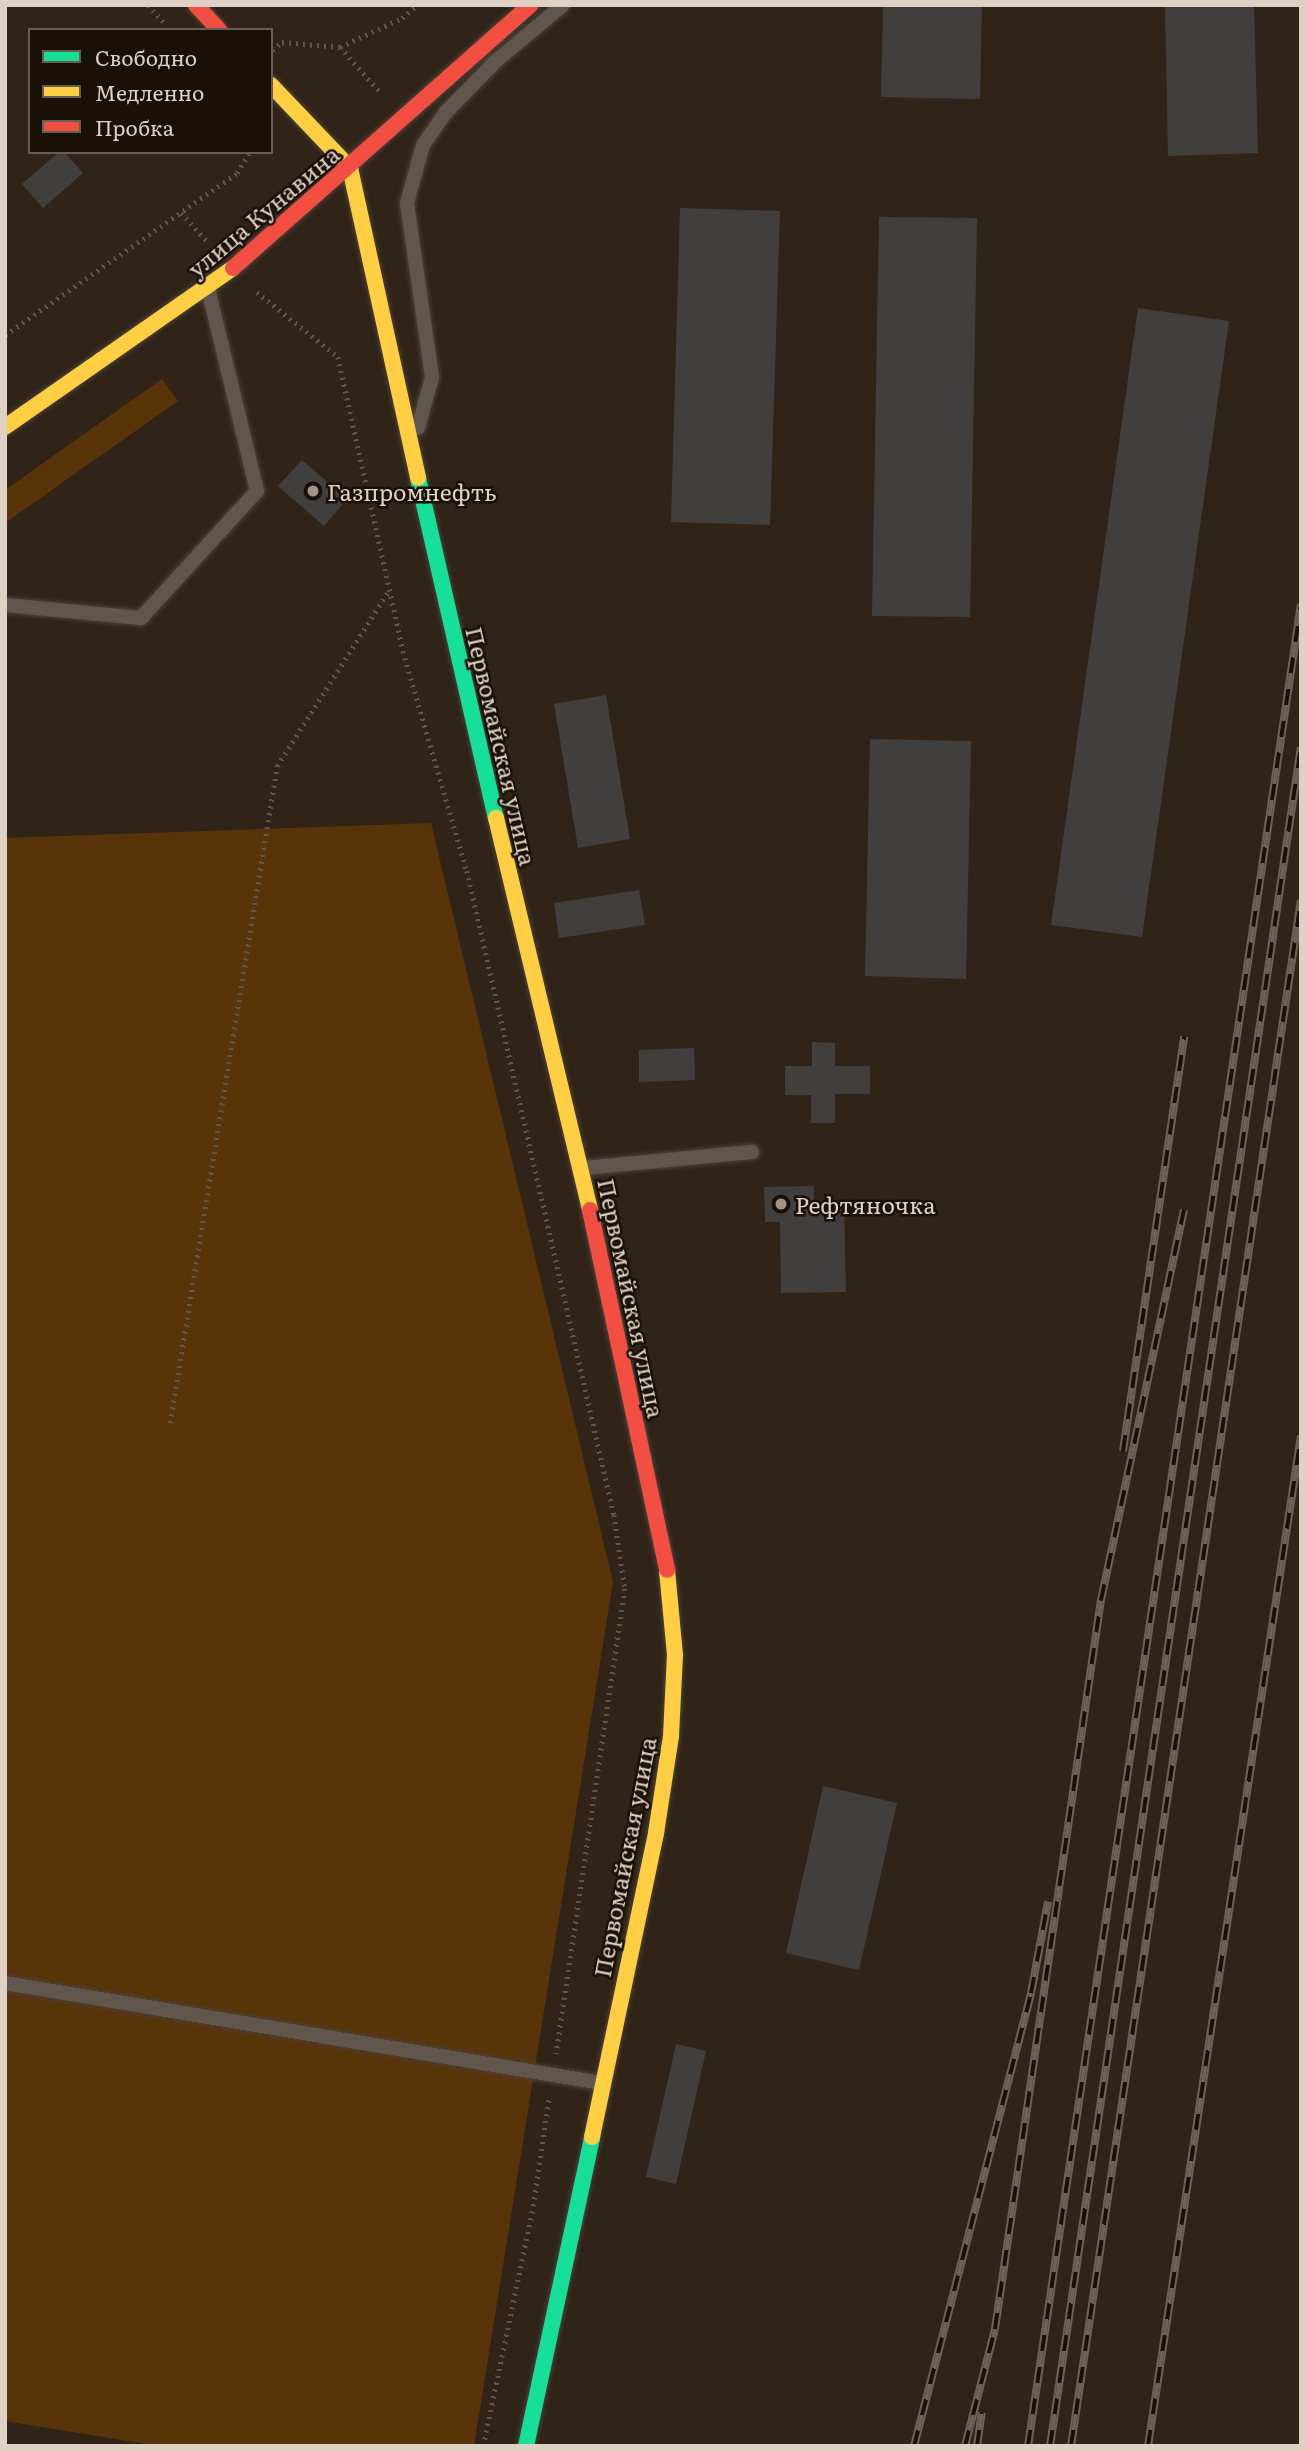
<!DOCTYPE html>
<html>
<head>
<meta charset="utf-8">
<style>
	body { margin:0 }
	#map { position:relative; width:1306px; height:2451px; overflow:hidden; background:#302419; font-family:Literata,serif }
	div>[style] { position:absolute }
	.green>* { inset:0; background:#5a3409 }
	.building>* { inset:0; background:#403f3e }
	.path>* { height:4.5px; margin-top:-2.25px; transform-origin:0; background:repeating-linear-gradient(90deg,#5f564f 0 2px,transparent 0 7px) }
	.roads { filter:drop-shadow(0 0 2px #4c4138) drop-shadow(0 0 2px #4c4138) }
	.lane>* { height:14px; margin:-7px; padding:0 7px; transform-origin:7px; border-radius:7px; background:#60564d }
	.fast>* { height:16px; margin:-8px; padding:0 8px; transform-origin:8px; border-radius:8px; background:#16e098 }
	.slow>* { height:16px; margin:-8px; padding:0 8px; transform-origin:8px; border-radius:8px; background:#ffcf43 }
	.jam>* { height:16px; margin:-8px; padding:0 8px; transform-origin:8px; border-radius:8px; background:#f24e42 }
	.rail>* { height:8px; margin-top:-4px; transform-origin:0; background:repeating-linear-gradient(90deg,#191007 0 16px,#6b625a 0 32px); box-sizing:border-box; border-block:2px solid #6b625a }
	.dots>* { width:19px; height:19px; translate:-50% -50%; box-sizing:border-box; border:4px solid #191007; border-radius:50% }
	span { translate:-50% -50%; white-space:nowrap; text-align:center; line-height:1.15; -webkit-text-stroke:5px #191007; paint-order:stroke }
	.street-label { font-size:23px; color:#dfd1c4 }
	.poi-label { font-size:23px; color:#dfd1c4 }
	.left { translate:0 -50%; text-align:left }
	.frame { position:absolute; inset:0; border:7px solid #dfd1c4; pointer-events:none }
	.legend { position:absolute; left:28px; top:28px; width:245px; height:126px; box-sizing:border-box; background:#191007; border:2px solid #685d53; margin:0; padding:9px 12px; list-style:none; font-size:21px; color:#dfd1c4 }
	.legend li { display:flex; align-items:center; gap:14px; height:35px }
	.legend b { width:35px; border:2px solid #685d53 }
</style>
</head>
<body>
<div id="map">
	<div class="green">
		<i style="clip-path:polygon(162px 379px,178px 401px,5px 523px,5px 490px)"></i>
		<i style="clip-path:polygon(431px 823px,613px 1582px,474px 2446px,159px 2446px,5px 2421px,5px 838px)"></i>
	</div>
	<div class="building">
		<i style="clip-path:polygon(883px 5px,982px 5px,980px 99px,881px 97px)"></i>
		<i style="clip-path:polygon(1165px 5px,1254px 5px,1258px 153px,1168px 156px)"></i>
		<i style="clip-path:polygon(59px 152px,64px 152px,83px 173px,43px 208px,22px 184px)"></i>
		<i style="clip-path:polygon(680px 208px,780px 211px,770px 525px,671px 522px)"></i>
		<i style="clip-path:polygon(879px 217px,977px 218px,970px 617px,872px 616px)"></i>
		<i style="clip-path:polygon(1138px 308px,1229px 321px,1142px 937px,1051px 925px)"></i>
		<i style="clip-path:polygon(302px 460px,347px 499px,324px 526px,278px 486px)"></i>
		<i style="clip-path:polygon(606px 695px,630px 839px,578px 848px,554px 704px)"></i>
		<i style="clip-path:polygon(870px 739px,971px 741px,966px 979px,865px 976px)"></i>
		<i style="clip-path:polygon(639px 890px,645px 925px,559px 938px,554px 903px)"></i>
		<i style="clip-path:polygon(812px 1042px,835px 1043px,835px 1066px,870px 1066px,870px 1094px,835px 1094px,835px 1123px,811px 1123px,811px 1095px,785px 1095px,785px 1066px,812px 1066px)"></i>
		<i style="clip-path:polygon(694px 1048px,695px 1080px,639px 1082px,639px 1050px)"></i>
		<i style="clip-path:polygon(814px 1186px,814px 1203px,844px 1202px,846px 1292px,781px 1293px,780px 1222px,765px 1222px,764px 1187px)"></i>
		<i style="clip-path:polygon(823px 1786px,897px 1803px,859px 1970px,786px 1953px)"></i>
		<i style="clip-path:polygon(676px 2044px,706px 2051px,676px 2184px,646px 2177px)"></i>
	</div>
	<div class="path">
		<i style="left:148px;top:5px;width:23px;rotate:47deg"></i>
		<i style="left:340px;top:47px;width:62px;rotate:48.3deg"></i>
		<i style="left:272px;top:50px;width:13px;rotate:-39deg"></i>
		<i style="left:282px;top:42px;width:58px;rotate:4.9deg"></i>
		<i style="left:340px;top:47px;width:68px;rotate:-25.1deg"></i>
		<i style="left:402px;top:18px;width:20px;rotate:-41deg"></i>
		<i style="left:181px;top:213px;width:41px;rotate:47deg"></i>
		<i style="left:257px;top:292px;width:104px;rotate:38.7deg"></i>
		<i style="left:338px;top:357px;width:308px;rotate:77.5deg"></i>
		<i style="left:405px;top:658px;width:222px;rotate:73.8deg"></i>
		<i style="left:467px;top:871px;width:661px;rotate:77.14deg"></i>
		<i style="left:614px;top:1515px;width:75px;rotate:81.5deg"></i>
		<i style="left:625px;top:1589px;width:470px;rotate:98.4deg"></i>
		<i style="left:5px;top:335px;width:283px;rotate:-34.9deg"></i>
		<i style="left:237px;top:173px;width:25px;rotate:-58deg"></i>
		<i style="left:170px;top:1423px;width:666px;rotate:-80.75deg"></i>
		<i style="left:277px;top:766px;width:209px;rotate:-57.5deg"></i>
		<i style="left:483px;top:2446px;width:245px;rotate:-78.2deg"></i>
		<i style="left:533px;top:2206px;width:110px;rotate:-81.6deg"></i>
	</div>
	<div class="roads">
		<div class="lane">
			<i style="left:418px;top:428px;width:53px;rotate:-74.6deg"></i>
			<i style="left:432px;top:377px;width:176px;rotate:-98.2deg"></i>
			<i style="left:407px;top:203px;width:60px;rotate:-74.6deg"></i>
			<i style="left:423px;top:145px;width:40px;rotate:-55.1deg"></i>
			<i style="left:446px;top:112px;width:71px;rotate:-45.6deg"></i>
			<i style="left:496px;top:61px;width:87px;rotate:-39.9deg"></i>
			<i style="left:5px;top:605px;width:137px;rotate:5.5deg"></i>
			<i style="left:141px;top:618px;width:172px;rotate:-47.6deg"></i>
			<i style="left:257px;top:491px;width:209px;rotate:-103.6deg"></i>
			<i style="left:583px;top:1168px;width:170px;rotate:-5.4deg"></i>
			<i style="left:5px;top:1983px;width:604px;rotate:9.52deg"></i>
		</div>
		<div class="fast">
			<i style="left:418px;top:478px;width:349px;rotate:77.1deg"></i>
			<i style="left:526px;top:2446px;width:316px;rotate:-77.9deg"></i>
		</div>
		<div class="slow">
			<i style="left:271px;top:85px;width:115px;rotate:46.4deg"></i>
			<i style="left:350px;top:168px;width:317px;rotate:77.6deg"></i>
			<i style="left:5px;top:427px;width:278px;rotate:-34.9deg"></i>
			<i style="left:496px;top:818px;width:403px;rotate:76.5deg"></i>
			<i style="left:592px;top:2137px;width:311px;rotate:-78.1deg"></i>
			<i style="left:656px;top:1833px;width:98px;rotate:-81.2deg"></i>
			<i style="left:671px;top:1736px;width:81px;rotate:-87.2deg"></i>
			<i style="left:675px;top:1655px;width:85px;rotate:-95.4deg"></i>
		</div>
		<div class="jam">
			<i style="left:196px;top:5px;width:34px;rotate:47deg"></i>
			<i style="left:233px;top:268px;width:397px;rotate:-41.5deg"></i>
			<i style="left:590px;top:1210px;width:368px;rotate:77.9deg"></i>
		</div>
	</div>
	<div class="rail">
		<i style="left:1123px;top:1451px;width:419px;rotate:-81.6deg"></i>
		<i style="left:914px;top:2446px;width:468px;rotate:-75.5deg"></i>
		<i style="left:1031px;top:1993px;width:93px;rotate:-79.4deg"></i>
		<i style="left:965px;top:2446px;width:121px;rotate:-75.6deg"></i>
		<i style="left:995px;top:2329px;width:737px;rotate:-81.73deg"></i>
		<i style="left:1101px;top:1600px;width:399px;rotate:-78deg"></i>
		<i style="left:977px;top:2446px;width:34px;rotate:-82deg"></i>
		<i style="left:1028px;top:2446px;width:1862px;rotate:-81.57deg"></i>
		<i style="left:1050px;top:2446px;width:1717px;rotate:-81.6deg"></i>
		<i style="left:1071px;top:2446px;width:1563px;rotate:-81.54deg"></i>
		<i style="left:1148px;top:2446px;width:1022px;rotate:-81.39deg"></i>
	</div>
	<div class="dots">
		<i style="left:313px;top:491px;background:#a29488"></i>
		<i style="left:781px;top:1204px;background:#a29488"></i>
	</div>
	<div class="street-label">
		<span style="left:263px;top:211px;rotate:-40deg">улица Кунавина</span>
		<span style="left:502px;top:746px;rotate:77deg">Первомайская улица</span>
		<span style="left:632px;top:1298px;rotate:78deg">Первомайская улица</span>
		<span style="left:624px;top:1857px;rotate:-79deg">Первомайская улица</span>
	</div>
	<div class="poi-label">
		<span class="left" style="left:327px;top:491px">Газпромнефть</span>
		<span class="left" style="left:795px;top:1204px">Рефтяночка</span>
	</div>
	<div class="frame"></div>
	<ul class="legend">
	<li><b style="height:9px;background:#16e098"></b>Свободно</li>
	<li><b style="height:9px;background:#ffcf43"></b>Медленно</li>
	<li><b style="height:9px;background:#f24e42"></b>Пробка</li>
	</ul>
</div>
</body>
</html>
